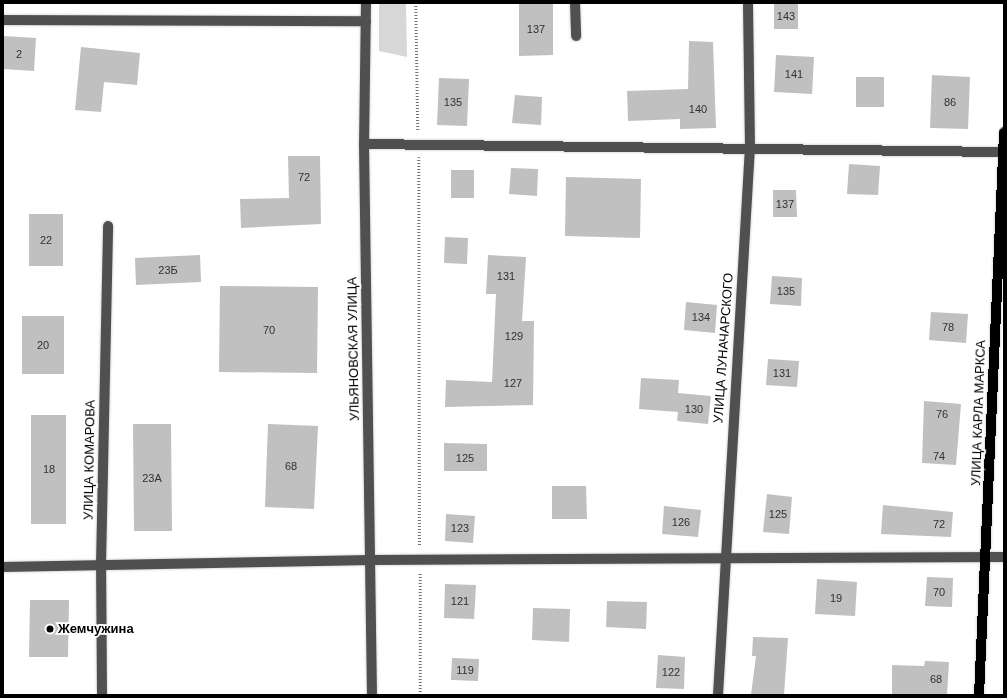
<!DOCTYPE html>
<html>
<head>
<meta charset="utf-8">
<style>
	body { margin:0 }
	#map { position:relative; width:1007px; height:698px; overflow:hidden; background:#fff; font-family:Arial,sans-serif }
	div>[style] { position:absolute }
	.green>* { inset:0; background:#d7d7d7 }
	.building>* { inset:0; background:#c0c0c0 }
	.path>* { height:2.5px; margin-top:-1.25px; transform-origin:0; background:repeating-linear-gradient(90deg,#727272 0 1px,transparent 0 3px) }
	.roads { filter:drop-shadow(0 0 1px #dbdbdb) drop-shadow(0 0 1px #dbdbdb) }
	.minor>* { height:10px; margin:-5px; padding:0 5px; transform-origin:5px; border-radius:5px; background:#505050 }
	.major>* { height:10px; margin:-5px; padding:0 5px; transform-origin:5px; border-radius:5px; background:#000 }
	.dots>* { width:11px; height:11px; translate:-50% -50%; box-sizing:border-box; border:2px solid #fff; border-radius:50% }
	span { translate:-50% -50%; white-space:nowrap; text-align:center; line-height:1.15; -webkit-text-stroke:3.5px #fff; paint-order:stroke }
	.number-label { font-size:11px; color:#303030 }
	.number-label span { -webkit-text-stroke-width:0 }
	.street-label { font-size:13px; color:#000 }
	.poi-label { font-size:13px; color:#000; font-weight:700 }
	.left { translate:0 -50%; text-align:left }
	.frame { position:absolute; inset:0; border:4px solid #000; pointer-events:none }
</style>
</head>
<body>
<div id="map">
	<div class="green">
		<i style="clip-path:polygon(379px 3px,406px 3px,407px 57px,379px 51px)"></i>
	</div>
	<div class="building">
		<i style="clip-path:polygon(519px 3px,553px 3px,553px 55px,519px 56px)"></i>
		<i style="clip-path:polygon(774px 4px,798px 4px,798px 29px,774px 29px)"></i>
		<i style="clip-path:polygon(3px 36px,36px 38px,34px 71px,3px 69px)"></i>
		<i style="clip-path:polygon(689px 41px,713px 42px,716px 128px,680px 129px,680px 119px,628px 121px,627px 91px,688px 89px)"></i>
		<i style="clip-path:polygon(81px 47px,140px 53px,137px 85px,104px 82px,101px 112px,75px 110px)"></i>
		<i style="clip-path:polygon(776px 55px,814px 57px,812px 94px,774px 92px)"></i>
		<i style="clip-path:polygon(932px 75px,970px 77px,968px 129px,930px 128px)"></i>
		<i style="clip-path:polygon(856px 77px,884px 77px,884px 107px,856px 107px)"></i>
		<i style="clip-path:polygon(439px 78px,469px 79px,467px 126px,437px 125px)"></i>
		<i style="clip-path:polygon(515px 95px,542px 97px,541px 125px,512px 123px)"></i>
		<i style="clip-path:polygon(288px 156px,320px 156px,321px 224px,241px 228px,240px 199px,289px 198px)"></i>
		<i style="clip-path:polygon(849px 164px,880px 166px,878px 195px,847px 194px)"></i>
		<i style="clip-path:polygon(511px 168px,538px 169px,537px 196px,509px 194px)"></i>
		<i style="clip-path:polygon(451px 170px,474px 170px,474px 198px,451px 198px)"></i>
		<i style="clip-path:polygon(566px 177px,641px 179px,640px 238px,565px 236px)"></i>
		<i style="clip-path:polygon(773px 190px,796px 190px,797px 217px,773px 217px)"></i>
		<i style="clip-path:polygon(29px 214px,63px 214px,63px 266px,29px 266px)"></i>
		<i style="clip-path:polygon(445px 237px,468px 238px,467px 264px,444px 263px)"></i>
		<i style="clip-path:polygon(200px 255px,201px 282px,136px 285px,135px 258px)"></i>
		<i style="clip-path:polygon(488px 255px,526px 257px,522px 321px,534px 321px,533px 405px,445px 407px,446px 380px,492px 382px,496px 294px,486px 294px)"></i>
		<i style="clip-path:polygon(772px 276px,802px 278px,801px 306px,770px 304px)"></i>
		<i style="clip-path:polygon(220px 286px,318px 287px,317px 373px,219px 372px)"></i>
		<i style="clip-path:polygon(686px 302px,717px 305px,715px 333px,684px 330px)"></i>
		<i style="clip-path:polygon(931px 312px,968px 314px,966px 343px,929px 340px)"></i>
		<i style="clip-path:polygon(22px 316px,64px 316px,64px 374px,22px 374px)"></i>
		<i style="clip-path:polygon(768px 359px,799px 361px,797px 387px,766px 385px)"></i>
		<i style="clip-path:polygon(641px 378px,679px 380px,678px 393px,711px 396px,708px 424px,677px 421px,678px 412px,639px 409px)"></i>
		<i style="clip-path:polygon(924px 401px,961px 404px,956px 465px,922px 463px)"></i>
		<i style="clip-path:polygon(31px 415px,66px 415px,66px 524px,31px 524px)"></i>
		<i style="clip-path:polygon(133px 424px,171px 424px,172px 531px,134px 531px)"></i>
		<i style="clip-path:polygon(268px 424px,318px 426px,314px 509px,265px 507px)"></i>
		<i style="clip-path:polygon(444px 443px,487px 444px,487px 471px,444px 471px)"></i>
		<i style="clip-path:polygon(552px 486px,586px 486px,587px 519px,552px 519px)"></i>
		<i style="clip-path:polygon(767px 494px,792px 497px,789px 534px,763px 532px)"></i>
		<i style="clip-path:polygon(883px 505px,953px 512px,951px 537px,881px 534px)"></i>
		<i style="clip-path:polygon(664px 506px,701px 510px,698px 537px,662px 534px)"></i>
		<i style="clip-path:polygon(446px 514px,475px 516px,473px 543px,445px 541px)"></i>
		<i style="clip-path:polygon(927px 577px,953px 578px,952px 607px,925px 606px)"></i>
		<i style="clip-path:polygon(817px 579px,857px 582px,855px 616px,815px 614px)"></i>
		<i style="clip-path:polygon(445px 584px,476px 585px,474px 619px,444px 618px)"></i>
		<i style="clip-path:polygon(30px 600px,69px 600px,68px 657px,29px 657px)"></i>
		<i style="clip-path:polygon(607px 601px,647px 602px,646px 629px,606px 627px)"></i>
		<i style="clip-path:polygon(533px 608px,570px 609px,569px 642px,532px 640px)"></i>
		<i style="clip-path:polygon(753px 637px,788px 638px,784px 695px,751px 695px,756px 656px,752px 656px)"></i>
		<i style="clip-path:polygon(658px 655px,685px 657px,684px 689px,656px 688px)"></i>
		<i style="clip-path:polygon(452px 658px,479px 659px,478px 681px,451px 680px)"></i>
		<i style="clip-path:polygon(925px 661px,949px 662px,947px 695px,892px 695px,892px 665px,924px 666px)"></i>
	</div>
	<div class="path">
		<i style="left:416px;top:3px;width:127px;rotate:89.1deg"></i>
		<i style="left:419px;top:157px;width:389px;rotate:89.9deg"></i>
		<i style="left:420px;top:695px;width:122px;rotate:-90deg"></i>
	</div>
	<div class="roads">
		<div class="minor">
			<i style="left:366px;top:3px;width:141px;rotate:90.8deg"></i>
			<i style="left:364px;top:144px;width:551px;rotate:89.17deg"></i>
			<i style="left:575px;top:3px;width:33px;rotate:88deg"></i>
			<i style="left:3px;top:20px;width:363px;rotate:0.2deg"></i>
			<i style="left:364px;top:144px;width:640px;rotate:0.72deg"></i>
			<i style="left:3px;top:567px;width:368px;rotate:-1.1deg"></i>
			<i style="left:371px;top:560px;width:633px;rotate:-0.27deg"></i>
			<i style="left:102px;top:695px;width:130px;rotate:-90.4deg"></i>
			<i style="left:101px;top:565px;width:339px;rotate:-88.8deg"></i>
			<i style="left:718px;top:695px;width:549px;rotate:-86.66deg"></i>
			<i style="left:750px;top:147px;width:144px;rotate:-90.8deg"></i>
		</div>
		<div class="major">
			<i style="left:979px;top:695px;width:563px;rotate:-87.45deg"></i>
		</div>
	</div>
	<div class="dots">
		<i style="left:50px;top:629px;background:#000"></i>
	</div>
	<div class="number-label">
		<span style="left:786px;top:16px">143</span>
		<span style="left:536px;top:29px">137</span>
		<span style="left:19px;top:54px">2</span>
		<span style="left:794px;top:74px">141</span>
		<span style="left:453px;top:102px">135</span>
		<span style="left:950px;top:102px">86</span>
		<span style="left:698px;top:109px">140</span>
		<span style="left:304px;top:177px">72</span>
		<span style="left:785px;top:204px">137</span>
		<span style="left:46px;top:240px">22</span>
		<span style="left:168px;top:270px">23Б</span>
		<span style="left:506px;top:276px">131</span>
		<span style="left:786px;top:291px">135</span>
		<span style="left:701px;top:317px">134</span>
		<span style="left:948px;top:327px">78</span>
		<span style="left:269px;top:330px">70</span>
		<span style="left:514px;top:336px">129</span>
		<span style="left:43px;top:345px">20</span>
		<span style="left:782px;top:373px">131</span>
		<span style="left:513px;top:383px">127</span>
		<span style="left:694px;top:409px">130</span>
		<span style="left:942px;top:414px">76</span>
		<span style="left:939px;top:456px">74</span>
		<span style="left:465px;top:458px">125</span>
		<span style="left:291px;top:466px">68</span>
		<span style="left:49px;top:469px">18</span>
		<span style="left:152px;top:478px">23А</span>
		<span style="left:778px;top:514px">125</span>
		<span style="left:681px;top:522px">126</span>
		<span style="left:939px;top:524px">72</span>
		<span style="left:460px;top:528px">123</span>
		<span style="left:939px;top:592px">70</span>
		<span style="left:836px;top:598px">19</span>
		<span style="left:460px;top:601px">121</span>
		<span style="left:465px;top:670px">119</span>
		<span style="left:671px;top:672px">122</span>
		<span style="left:936px;top:679px">68</span>
	</div>
	<div class="street-label">
		<span style="left:724px;top:348px;rotate:-86deg">УЛИЦА ЛУНАЧАРСКОГО</span>
		<span style="left:354px;top:349px;rotate:-91deg">УЛЬЯНОВСКАЯ УЛИЦА</span>
		<span style="left:979px;top:413px;rotate:-88deg">УЛИЦА КАРЛА МАРКСА</span>
		<span style="left:90px;top:460px;rotate:-89deg">УЛИЦА КОМАРОВА</span>
	</div>
	<div class="poi-label">
		<span class="left" style="left:58px;top:629px">Жемчужина</span>
	</div>
	<div class="frame"></div>
</div>
</body>
</html>
